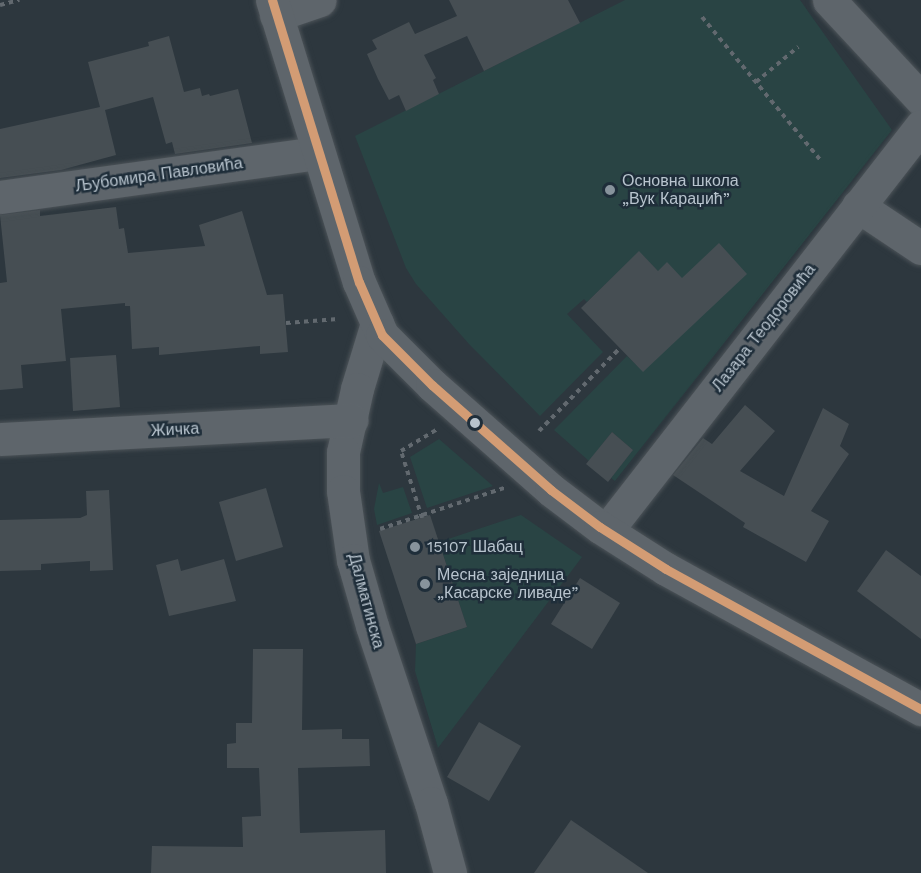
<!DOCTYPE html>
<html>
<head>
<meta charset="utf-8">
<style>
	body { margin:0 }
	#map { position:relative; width:921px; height:873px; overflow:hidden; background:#2d373e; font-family:"Work Sans",sans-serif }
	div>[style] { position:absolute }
	.green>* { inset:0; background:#294444 }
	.building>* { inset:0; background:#464e53 }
	.path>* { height:4px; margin-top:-2px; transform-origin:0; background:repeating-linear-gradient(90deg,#62696f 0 4.5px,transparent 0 9px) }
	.roads { filter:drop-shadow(0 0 2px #4c5358) drop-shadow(0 0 2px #4c5358) }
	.minor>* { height:33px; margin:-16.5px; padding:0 16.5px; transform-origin:16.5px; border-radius:16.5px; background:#5e656b }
	.tertiary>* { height:33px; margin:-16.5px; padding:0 16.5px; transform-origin:16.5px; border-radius:16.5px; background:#5e656b }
	.bus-1>* { height:9px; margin:-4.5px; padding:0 4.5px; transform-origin:4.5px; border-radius:4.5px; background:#d39c74 }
	.dots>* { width:16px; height:16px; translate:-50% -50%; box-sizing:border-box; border:3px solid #1f2e3a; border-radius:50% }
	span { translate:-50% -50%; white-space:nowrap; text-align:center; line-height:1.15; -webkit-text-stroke:5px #1f2e3a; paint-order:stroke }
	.street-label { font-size:16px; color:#b8c4ce }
	.poi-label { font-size:16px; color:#b8c4ce }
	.left { translate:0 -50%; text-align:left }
</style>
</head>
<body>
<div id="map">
	<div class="green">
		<i style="clip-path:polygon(625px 0,800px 0,892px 130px,615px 481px,611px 478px,633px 450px,612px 432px,589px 461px,554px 430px,627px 356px,643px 371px,658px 271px,639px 252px,587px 302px,584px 299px,567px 314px,603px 352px,540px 416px,469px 344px,416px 284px,406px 268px,355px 136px)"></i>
		<i style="clip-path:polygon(439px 439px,493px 486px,427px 508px,410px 457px)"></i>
		<i style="clip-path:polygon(379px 483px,383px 493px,403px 487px,412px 513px,377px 525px,374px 509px)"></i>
		<i style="clip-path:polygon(521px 515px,582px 557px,438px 748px,415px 671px,416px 644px,467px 627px,439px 542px)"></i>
	</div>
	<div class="building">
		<i style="clip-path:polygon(449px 0,568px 0,580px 23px,484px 71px,467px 36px,424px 55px,436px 78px,433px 80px,439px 94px,406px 111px,399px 95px,389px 100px,378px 79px,367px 54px,377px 49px,372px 40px,409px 22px,415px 34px,457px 16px)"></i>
		<i style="clip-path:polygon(169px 36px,184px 92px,200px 88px,202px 96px,209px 94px,210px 96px,238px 89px,252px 143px,175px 154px,172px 142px,166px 144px,153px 97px,105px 110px,116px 155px,61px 170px,0 178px,0 129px,100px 107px,88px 62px,149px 46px,148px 42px)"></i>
		<i style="clip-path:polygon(116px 207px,119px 229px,124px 228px,128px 253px,205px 246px,199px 225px,242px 211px,267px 295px,283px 294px,288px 352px,260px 354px,260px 346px,159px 355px,159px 347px,132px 349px,130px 306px,125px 306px,125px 303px,61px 309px,66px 361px,21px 365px,23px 388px,0 390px,0 283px,7px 282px,0 215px,40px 210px,40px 216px)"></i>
		<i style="clip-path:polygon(719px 243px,747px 274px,643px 372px,581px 308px,639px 251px,658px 271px,667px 262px,682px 278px)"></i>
		<i style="clip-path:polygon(116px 355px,120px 407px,73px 411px,70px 358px)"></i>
		<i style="clip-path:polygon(745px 405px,775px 431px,740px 471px,784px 496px,823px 408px,849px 424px,840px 446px,849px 454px,811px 511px,829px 521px,806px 562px,743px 527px,745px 523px,673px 475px,703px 438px,712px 444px)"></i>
		<i style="clip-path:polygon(612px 432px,633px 450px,608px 482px,586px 464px)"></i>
		<i style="clip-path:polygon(266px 488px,283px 547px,236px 561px,219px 502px)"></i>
		<i style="clip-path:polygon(109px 490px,113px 570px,90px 571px,90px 561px,41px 564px,41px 570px,0 571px,0 520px,80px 518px,87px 515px,86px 491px)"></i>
		<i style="clip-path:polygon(430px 515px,467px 627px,416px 644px,379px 531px)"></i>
		<i style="clip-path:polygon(886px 550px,921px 576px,921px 639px,857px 591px)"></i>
		<i style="clip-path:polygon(178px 559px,181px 571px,224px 559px,236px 601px,169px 616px,156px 565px)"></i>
		<i style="clip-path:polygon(580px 578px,620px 603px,592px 649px,551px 624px)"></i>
		<i style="clip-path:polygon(253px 649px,303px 649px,302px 730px,342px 729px,342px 739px,369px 739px,370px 766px,298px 768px,300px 833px,385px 830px,386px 873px,151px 873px,152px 846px,243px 847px,242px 817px,261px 816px,259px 768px,227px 768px,227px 744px,236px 743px,236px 723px,252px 723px)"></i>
		<i style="clip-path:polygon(479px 722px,521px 746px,489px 801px,447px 777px)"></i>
		<i style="clip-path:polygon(571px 820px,648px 873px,534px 873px)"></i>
	</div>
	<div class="path">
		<i style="left:0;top:5px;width:20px;rotate:-15deg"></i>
		<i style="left:702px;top:17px;width:187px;rotate:50.4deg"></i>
		<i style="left:756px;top:82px;width:55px;rotate:-39.8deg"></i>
		<i style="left:286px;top:323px;width:52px;rotate:-4.4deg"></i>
		<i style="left:539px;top:431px;width:116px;rotate:-45.7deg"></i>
		<i style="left:422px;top:518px;width:70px;rotate:-107.4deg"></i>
		<i style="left:401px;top:451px;width:41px;rotate:-31deg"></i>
		<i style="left:380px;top:529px;width:131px;rotate:-18.3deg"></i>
	</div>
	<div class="roads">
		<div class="minor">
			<i style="left:829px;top:0;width:135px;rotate:47.1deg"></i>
			<i style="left:276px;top:15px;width:46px;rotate:-18.8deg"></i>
			<i style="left:0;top:197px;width:321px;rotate:-7.9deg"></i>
			<i style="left:858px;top:206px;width:76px;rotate:33.7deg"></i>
			<i style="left:377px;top:323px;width:69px;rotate:106.9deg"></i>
			<i style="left:357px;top:389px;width:65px;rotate:102.5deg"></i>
			<i style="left:343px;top:452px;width:39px;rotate:90deg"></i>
			<i style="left:343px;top:491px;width:70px;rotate:81.8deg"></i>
			<i style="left:353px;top:560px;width:69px;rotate:73.9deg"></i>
			<i style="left:372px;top:626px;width:187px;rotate:71.6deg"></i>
			<i style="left:431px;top:803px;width:73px;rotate:74.8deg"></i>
			<i style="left:0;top:439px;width:352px;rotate:-3.1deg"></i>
			<i style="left:607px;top:530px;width:512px;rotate:-52.14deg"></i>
		</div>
		<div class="tertiary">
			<i style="left:272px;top:0;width:295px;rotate:72.9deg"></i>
			<i style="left:359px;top:282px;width:58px;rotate:66.5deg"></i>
			<i style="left:382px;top:335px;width:71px;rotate:45deg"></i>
			<i style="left:432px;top:385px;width:159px;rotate:41.4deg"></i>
			<i style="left:551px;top:490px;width:61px;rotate:37.1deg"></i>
			<i style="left:600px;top:527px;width:78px;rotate:32.5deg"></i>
			<i style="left:666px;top:569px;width:291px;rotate:28.8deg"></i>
		</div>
	</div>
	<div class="bus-1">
		<i style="left:272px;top:0;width:295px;rotate:72.9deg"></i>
		<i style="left:359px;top:282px;width:58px;rotate:66.5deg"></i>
		<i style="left:382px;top:335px;width:71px;rotate:45deg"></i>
		<i style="left:432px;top:385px;width:159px;rotate:41.4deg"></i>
		<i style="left:551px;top:490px;width:61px;rotate:37.1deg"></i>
		<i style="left:600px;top:527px;width:78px;rotate:32.5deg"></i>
		<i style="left:666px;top:569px;width:291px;rotate:28.8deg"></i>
	</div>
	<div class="dots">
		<i style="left:610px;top:190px;background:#87939c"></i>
		<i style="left:475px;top:423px;background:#b8c4ce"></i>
		<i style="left:415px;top:547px;background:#87939c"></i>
		<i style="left:425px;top:584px;background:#87939c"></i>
	</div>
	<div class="street-label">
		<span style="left:159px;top:175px;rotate:-8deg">Љубомира Павловића</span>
		<span style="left:764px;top:328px;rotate:-52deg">Лазара Теодоровића</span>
		<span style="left:175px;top:430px;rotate:-3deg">Жичка</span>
		<span style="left:366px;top:601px;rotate:75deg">Далматинска</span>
	</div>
	<div class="poi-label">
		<span class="left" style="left:622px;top:190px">Основна школа<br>„Вук Караџић”</span>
		<span class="left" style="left:427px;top:547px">15107 Шабац</span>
		<span class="left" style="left:437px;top:584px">Месна заједница<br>„Касарске ливаде”</span>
	</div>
</div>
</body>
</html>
